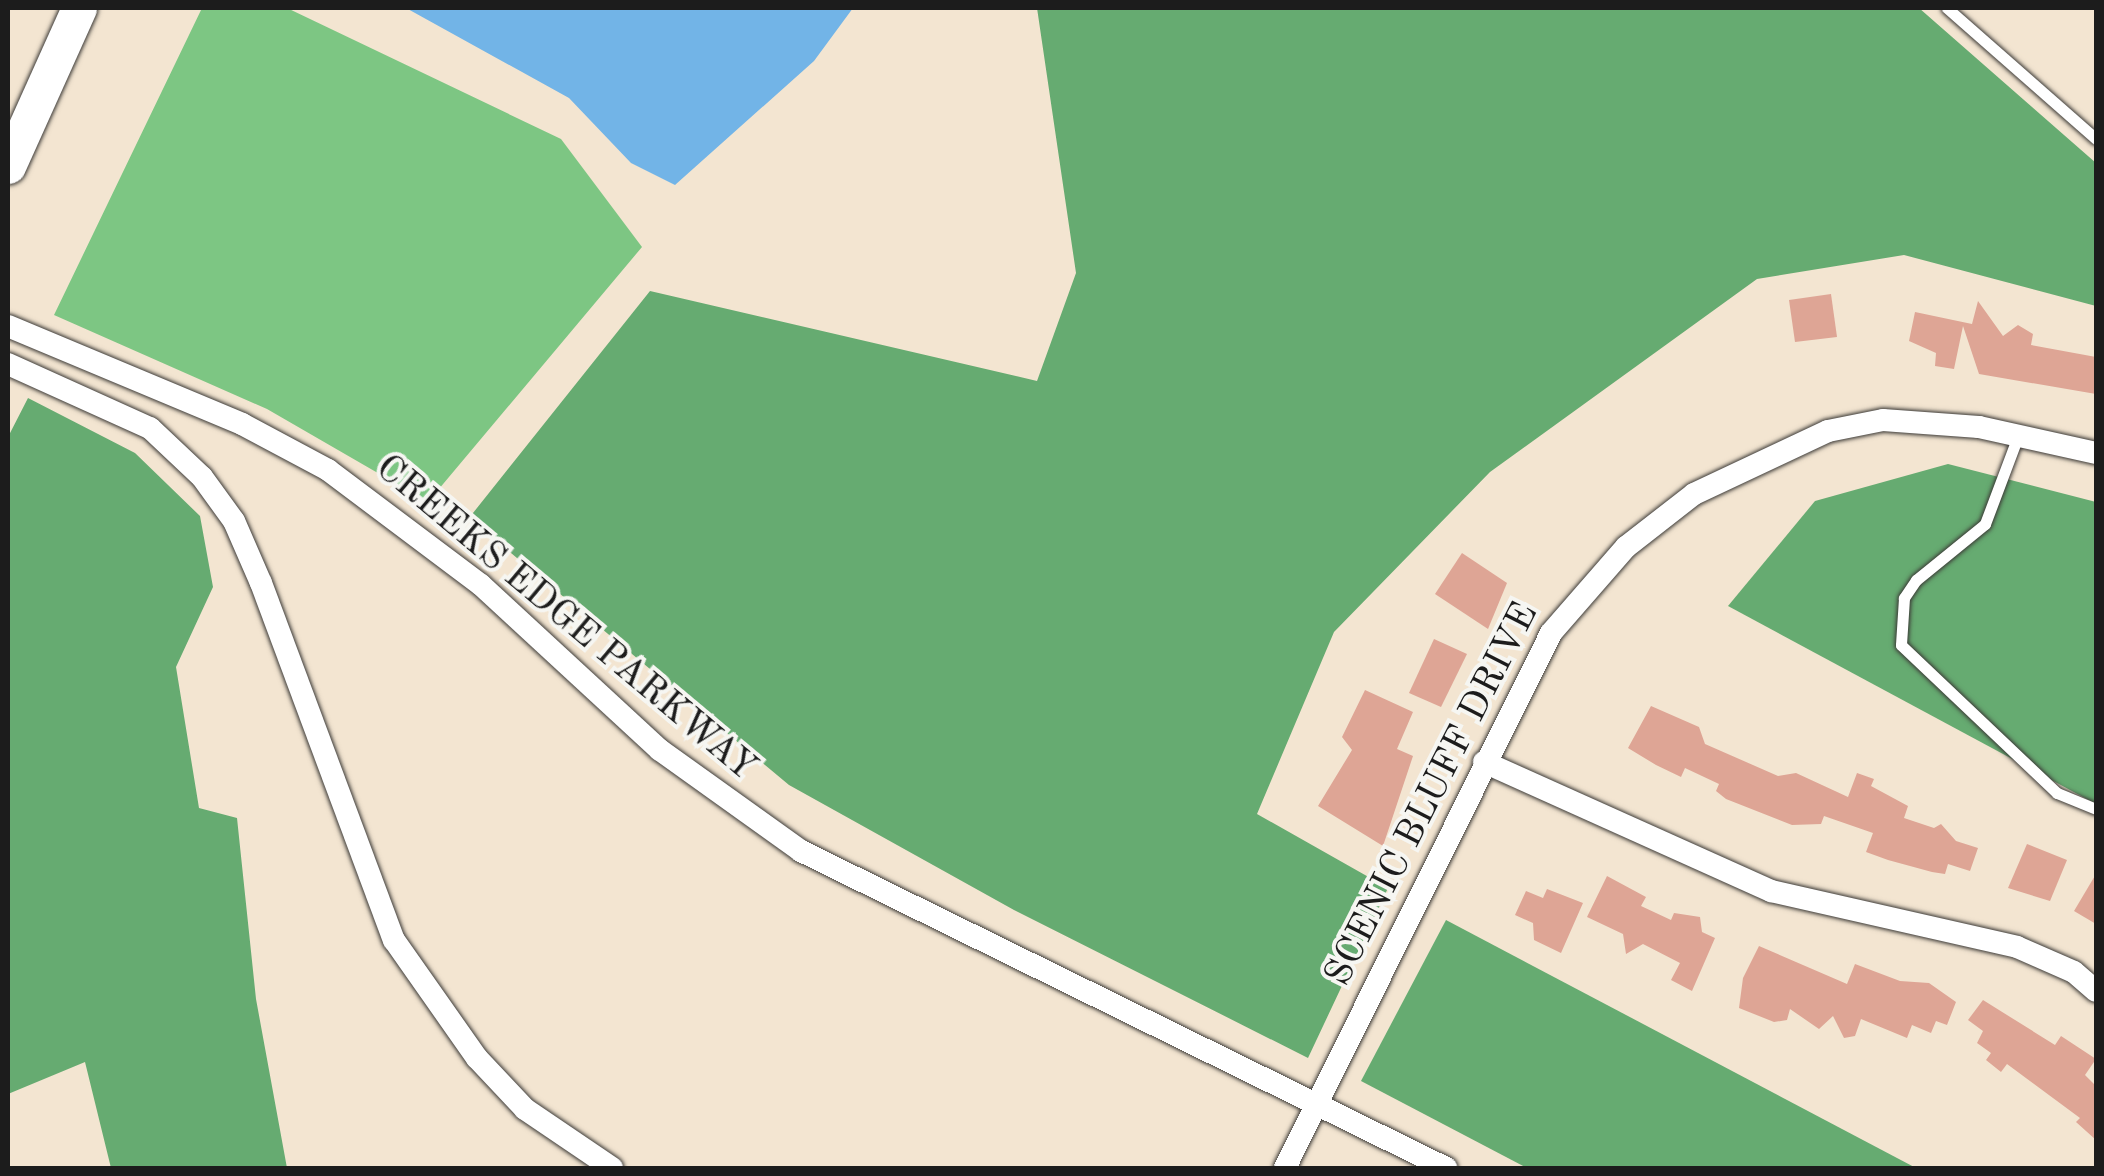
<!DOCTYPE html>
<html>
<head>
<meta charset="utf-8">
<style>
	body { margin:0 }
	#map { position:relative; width:2104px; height:1176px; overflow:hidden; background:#f3e5d1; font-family:"Old Standard TT",serif }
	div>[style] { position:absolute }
	.green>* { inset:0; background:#7dc683 }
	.forest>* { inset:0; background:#66ab71 }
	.water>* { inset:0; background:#72b4e7 }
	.building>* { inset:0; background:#dea595 }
	.roads { filter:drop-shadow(0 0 2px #3c3a37) drop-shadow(0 0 2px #3c3a37) }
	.lane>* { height:11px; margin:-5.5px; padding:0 5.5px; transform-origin:5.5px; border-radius:5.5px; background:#fff }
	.street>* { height:22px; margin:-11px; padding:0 11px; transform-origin:11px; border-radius:11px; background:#fff }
	.primary>* { height:35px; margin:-17.5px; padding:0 17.5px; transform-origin:17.5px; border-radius:17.5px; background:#fff }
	span { translate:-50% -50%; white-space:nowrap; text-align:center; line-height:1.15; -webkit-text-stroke:8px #f6f6f2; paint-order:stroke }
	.street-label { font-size:38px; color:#1c1c1c }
	.frame { position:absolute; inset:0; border:10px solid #1c1c1c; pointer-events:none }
</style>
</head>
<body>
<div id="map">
	<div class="green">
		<i style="clip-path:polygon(202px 8px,287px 8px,561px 139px,642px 247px,428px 502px,267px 409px,54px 315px)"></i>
	</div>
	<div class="forest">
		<i style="clip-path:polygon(1037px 8px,1919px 8px,2096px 163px,2096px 306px,1904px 255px,1757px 279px,1490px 472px,1334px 632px,1257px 814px,1388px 888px,1308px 1058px,1014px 910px,789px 785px,469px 518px,650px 291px,1037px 381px,1076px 273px)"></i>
		<i style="clip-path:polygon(28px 398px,135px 453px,200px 516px,213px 587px,176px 667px,199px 808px,237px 818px,256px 999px,287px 1168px,111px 1168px,85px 1062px,8px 1094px,8px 437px)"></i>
		<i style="clip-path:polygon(1948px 464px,2096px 502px,2096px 804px,1728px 606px,1815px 501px)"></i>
		<i style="clip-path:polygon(1446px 920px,1916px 1168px,1527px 1168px,1361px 1081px)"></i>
	</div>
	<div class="water">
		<i style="clip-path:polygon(406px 8px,853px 8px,814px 61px,675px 185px,631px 163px,569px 98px)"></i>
	</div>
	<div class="building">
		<i style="clip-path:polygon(1831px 294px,1837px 337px,1795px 342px,1789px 300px)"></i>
		<i style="clip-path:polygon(1978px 301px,2003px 336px,2018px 325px,2033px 334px,2031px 345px,2096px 357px,2096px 394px,1979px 374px,1963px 326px,1954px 369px,1935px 366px,1936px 353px,1909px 341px,1915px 312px,1972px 324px)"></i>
		<i style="clip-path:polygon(1462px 553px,1507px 583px,1488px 629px,1435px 594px)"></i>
		<i style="clip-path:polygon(1434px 639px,1467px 654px,1441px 707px,1409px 693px)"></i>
		<i style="clip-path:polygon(1365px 690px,1413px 712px,1397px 749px,1413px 756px,1383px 846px,1318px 806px,1352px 750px,1342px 737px)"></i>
		<i style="clip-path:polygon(1651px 706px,1699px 727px,1705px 744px,1778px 776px,1796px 773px,1848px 797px,1857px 773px,1874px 779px,1871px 786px,1908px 806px,1904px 818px,1934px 828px,1941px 824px,1956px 841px,1978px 848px,1970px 871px,1948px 864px,1945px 874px,1932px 872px,1888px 860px,1866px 852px,1873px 833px,1824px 816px,1821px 824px,1792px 825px,1726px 799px,1716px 791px,1719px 784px,1685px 768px,1681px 777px,1656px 765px,1628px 748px)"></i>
		<i style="clip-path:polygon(2027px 844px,2067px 860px,2050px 901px,2008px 888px)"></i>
		<i style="clip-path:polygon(2096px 874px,2096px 924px,2074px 911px)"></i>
		<i style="clip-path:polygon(1607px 876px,1646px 897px,1641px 906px,1671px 920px,1674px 913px,1700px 917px,1702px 932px,1715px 938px,1692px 991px,1671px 980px,1680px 963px,1643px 944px,1626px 954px,1623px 934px,1587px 917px)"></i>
		<i style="clip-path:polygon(1547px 889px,1583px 903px,1561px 953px,1534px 940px,1533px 923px,1515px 915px,1526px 891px,1543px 898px)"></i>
		<i style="clip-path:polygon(1759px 946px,1847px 984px,1855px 964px,1900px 981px,1929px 983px,1956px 1002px,1947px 1025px,1936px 1021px,1931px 1033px,1912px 1025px,1907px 1038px,1861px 1019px,1855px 1036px,1844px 1038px,1833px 1016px,1819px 1029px,1790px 1009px,1787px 1020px,1774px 1022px,1739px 1008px,1743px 978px)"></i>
		<i style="clip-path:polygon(1983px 1000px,2055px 1045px,2061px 1036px,2096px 1059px,2085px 1075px,2096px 1086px,2096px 1140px,2076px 1122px,2080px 1118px,2007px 1064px,2001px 1072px,1986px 1060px,1991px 1053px,1977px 1043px,1983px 1031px,1968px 1020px)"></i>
	</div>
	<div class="roads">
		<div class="lane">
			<i style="left:1947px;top:8px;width:198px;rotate:41.3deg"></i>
			<i style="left:2018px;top:436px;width:94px;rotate:110.6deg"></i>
			<i style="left:1985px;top:524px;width:89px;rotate:140.9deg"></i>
			<i style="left:1916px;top:580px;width:22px;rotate:124deg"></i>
			<i style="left:1904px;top:598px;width:47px;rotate:93.7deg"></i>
			<i style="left:1901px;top:645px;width:215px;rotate:43.5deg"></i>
			<i style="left:2057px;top:793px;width:42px;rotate:22.3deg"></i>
		</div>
		<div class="street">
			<i style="left:8px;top:326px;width:254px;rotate:22.7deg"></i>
			<i style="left:242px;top:424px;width:98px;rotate:28.1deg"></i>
			<i style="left:328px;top:470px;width:191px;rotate:36.9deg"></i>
			<i style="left:481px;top:585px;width:243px;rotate:42.7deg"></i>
			<i style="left:660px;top:750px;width:173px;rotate:35.6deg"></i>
			<i style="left:801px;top:851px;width:719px;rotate:26.17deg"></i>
			<i style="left:8px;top:364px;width:156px;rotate:24.3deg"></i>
			<i style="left:150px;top:428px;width:71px;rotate:43.3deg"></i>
			<i style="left:202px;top:477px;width:54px;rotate:54deg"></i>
			<i style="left:234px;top:521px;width:68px;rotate:66.5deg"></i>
			<i style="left:261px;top:583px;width:381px;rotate:69.6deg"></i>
			<i style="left:394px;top:940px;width:144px;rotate:54.9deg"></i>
			<i style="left:477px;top:1058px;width:70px;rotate:46.7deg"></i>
			<i style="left:525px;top:1109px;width:105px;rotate:34.1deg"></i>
			<i style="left:1484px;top:762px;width:315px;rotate:24.2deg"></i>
			<i style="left:1771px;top:891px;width:252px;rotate:12.8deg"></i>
			<i style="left:2017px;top:947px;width:62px;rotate:23.7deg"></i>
			<i style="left:2074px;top:972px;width:29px;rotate:41deg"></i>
			<i style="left:1285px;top:1168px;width:597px;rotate:-63.56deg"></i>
			<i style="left:1551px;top:633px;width:114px;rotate:-48.9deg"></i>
			<i style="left:1626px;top:547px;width:86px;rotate:-37.9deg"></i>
			<i style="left:1694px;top:494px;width:148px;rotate:-25.2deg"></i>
			<i style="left:1828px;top:431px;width:56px;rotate:-11.3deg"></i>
			<i style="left:1883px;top:420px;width:96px;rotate:4.2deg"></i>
			<i style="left:1979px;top:427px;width:120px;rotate:12.5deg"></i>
		</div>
		<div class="primary">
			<i style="left:8px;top:166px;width:173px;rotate:-65.8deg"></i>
		</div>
	</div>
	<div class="street-label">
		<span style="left:565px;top:619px;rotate:40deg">CREEKS EDGE PARKWAY</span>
		<span style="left:1433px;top:795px;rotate:-63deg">SCENIC BLUFF DRIVE</span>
	</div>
	<div class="frame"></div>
</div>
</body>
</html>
